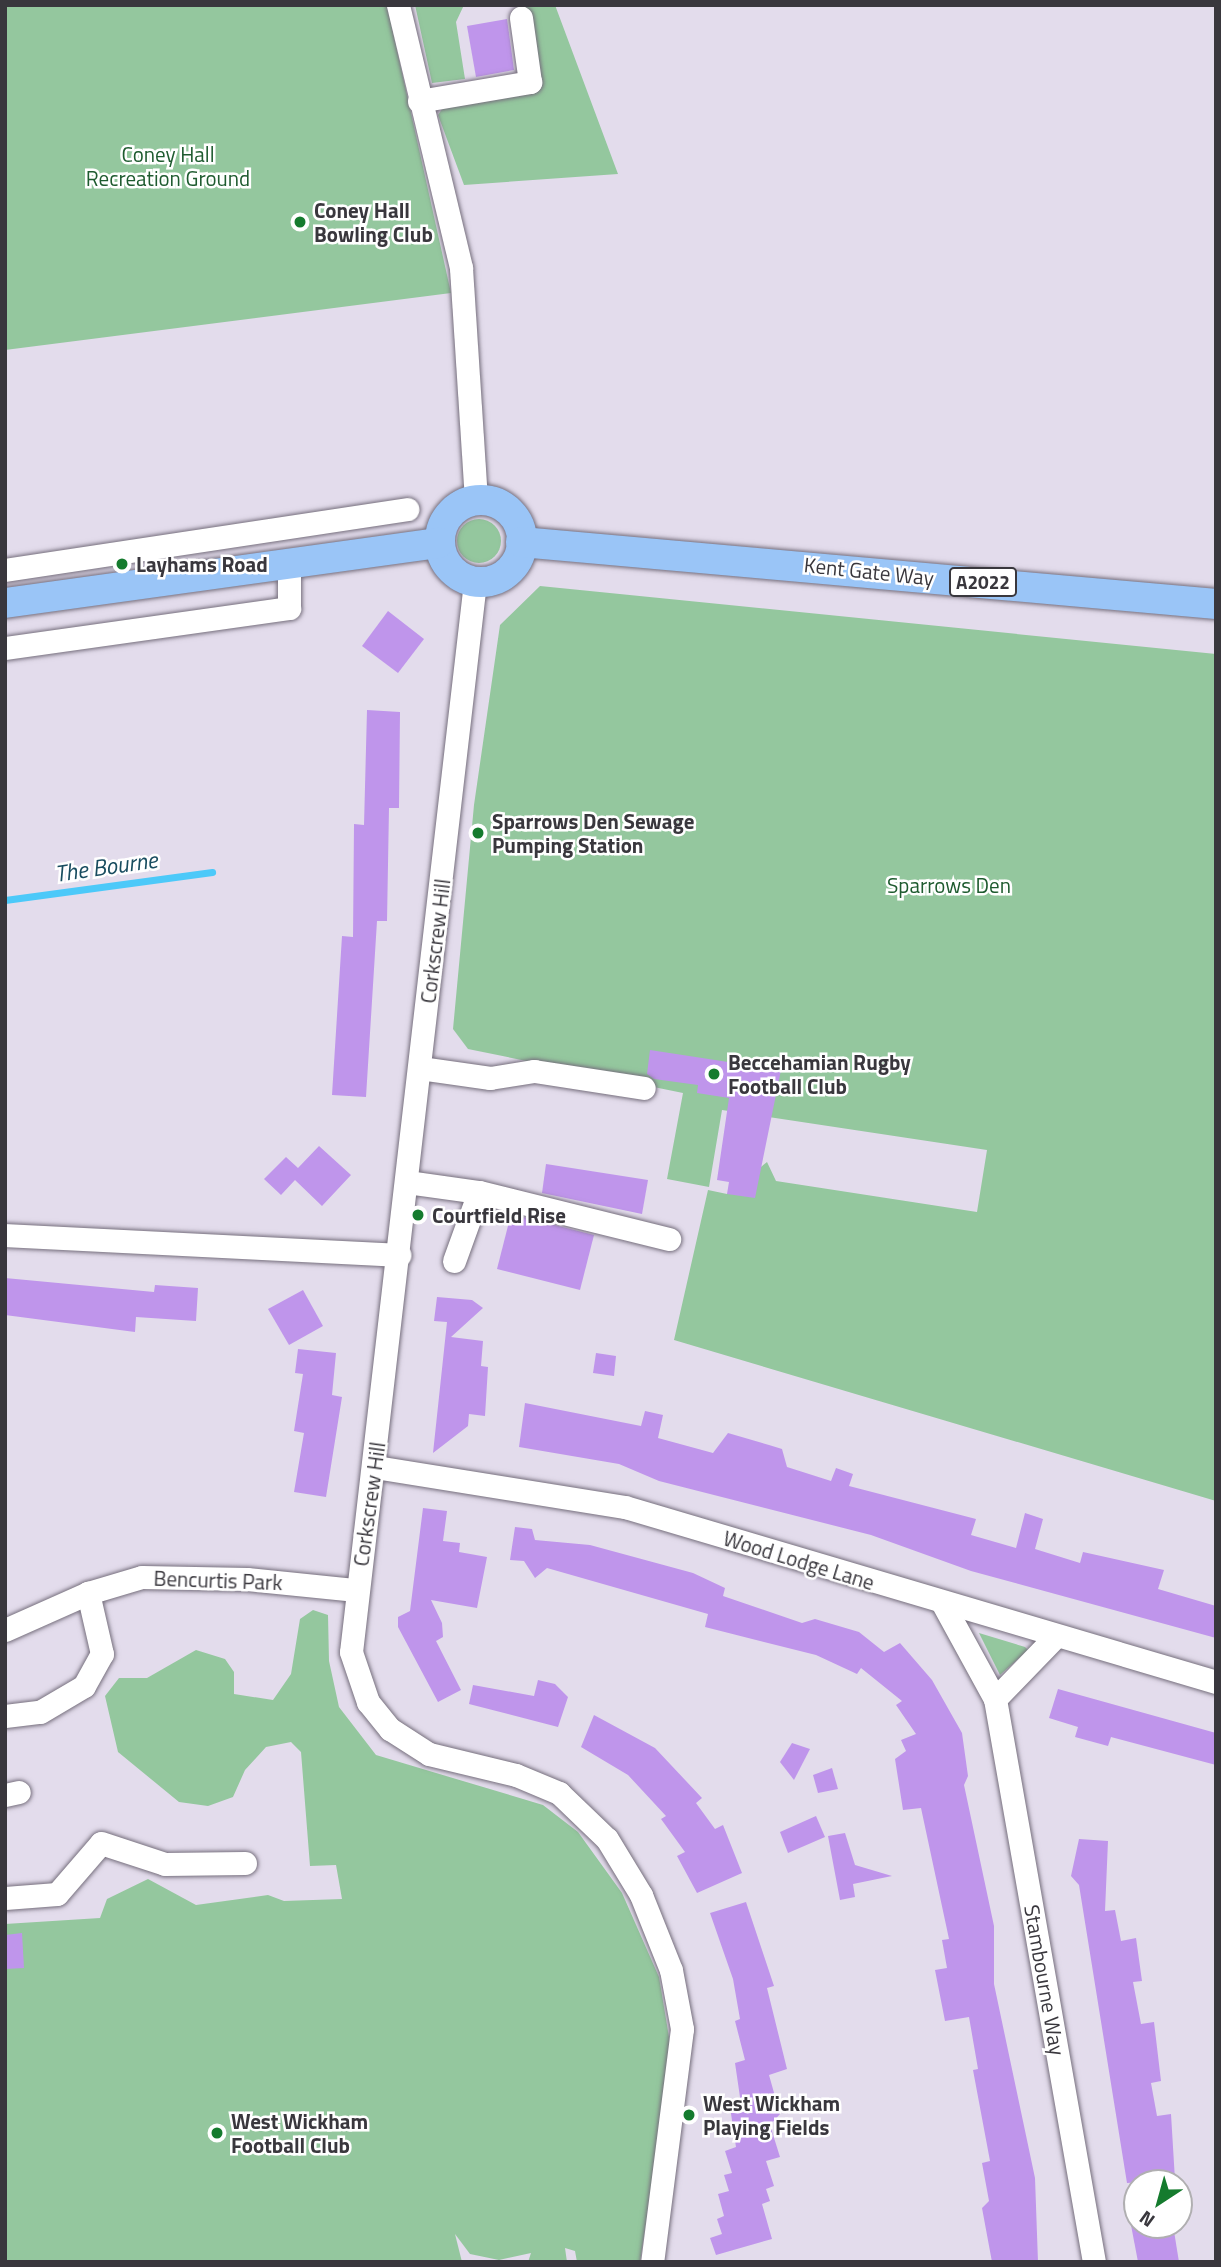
<!DOCTYPE html>
<html>
<head>
<meta charset="utf-8">
<style>
	body { margin:0 }
	#map { position:relative; width:1221px; height:2267px; overflow:hidden; background:#e3dcec; font-family:"Titillium Web",sans-serif }
	div>[style] { position:absolute }
	.green>* { inset:0; background:#94c79e }
	.round { border-radius:50% }
	.stream>* { height:7px; margin:-3.5px; padding:0 3.5px; transform-origin:3.5px; border-radius:3.5px; background:#4cc9f9 }
	.building>* { inset:0; background:#bf95eb }
	.roads { filter:drop-shadow(0 0 2px #766f7d) drop-shadow(0 0 2px #766f7d) }
	.minor>* { height:23px; margin:-11.5px; padding:0 11.5px; transform-origin:11.5px; border-radius:11.5px; background:#fff }
	.major>* { height:30px; margin:-15px; padding:0 15px; transform-origin:15px; border-radius:15px; background:#9ac5f7 }
	.major>.ring { margin:-15px; padding:0; box-sizing:content-box; background:none; border:30px solid #9ac5f7; border-radius:50% }
	.dots>* { width:19px; height:19px; translate:-50% -50%; box-sizing:border-box; border:4px solid #fff; border-radius:50% }
	span { translate:-50% -50%; white-space:nowrap; text-align:center; line-height:1.15; -webkit-text-stroke:5px #fff; paint-order:stroke }
	.shield-label span { padding:2px 5px; background:#fff; border:2px solid; border-radius:5px; -webkit-text-stroke-width:0 }
	.shield-label { font-size:19px; color:#39373d; font-weight:700 }
	.park-label { font-size:21px; color:#1e5b2f }
	.poi-label { font-size:21px; color:#39373d; font-weight:700 }
	.left { translate:0 -50%; text-align:left }
	.street-label { font-size:21px; color:#39373d }
	.water-label { font-size:23px; color:#184c5f; font-style:italic }
	.frame { position:absolute; inset:0; border:7px solid #39373d; pointer-events:none }
	.north { position:absolute; left:1123px; top:2169px; width:70px; height:70px; box-sizing:border-box; background:#fff; border:2px solid #b0afb1; border-radius:50%; rotate:216deg; font-size:19px; font-weight:700; line-height:28px; text-align:center; color:#39373d }
	.north::after { content:''; display:block; margin:auto; width:24px; height:32px; background:#157b2e; clip-path:polygon(50% 0,100% 100%,50% 72%,0 100%) }
</style>
</head>
<body>
<div id="map">
	<div class="green">
		<i style="clip-path:polygon(5px 5px,387px 5px,451px 293px,5px 350px)"></i>
		<i style="clip-path:polygon(415px 5px,464px 5px,456px 22px,465px 79px,432px 83px)"></i>
		<i style="clip-path:polygon(525px 5px,555px 5px,618px 174px,464px 185px,438px 115px,444px 106px,529px 94px,540px 85px)"></i>
		<i class="round" style="left:457px;top:519px;width:44px;height:44px"></i>
		<i style="clip-path:polygon(540px 586px,1216px 654px,1216px 1501px,674px 1340px,708px 1190px,727px 1194px,767px 1162px,776px 1181px,977px 1212px,987px 1150px,722px 1110px,709px 1187px,667px 1179px,683px 1093px,468px 1049px,453px 1029px,474px 805px,500px 625px)"></i>
		<i style="clip-path:polygon(313px 1610px,328px 1615px,329px 1661px,339px 1707px,376px 1755px,543px 1805px,578px 1832px,622px 1893px,659px 1977px,672px 2055px,640px 2262px,577px 2262px,575px 2251px,565px 2248px,567px 2262px,528px 2262px,531px 2253px,499px 2260px,470px 2254px,455px 2234px,462px 2262px,5px 2262px,5px 1924px,100px 1918px,107px 1899px,148px 1879px,196px 1905px,268px 1895px,284px 1901px,342px 1899px,336px 1865px,310px 1866px,301px 1752px,291px 1742px,266px 1747px,245px 1770px,233px 1797px,208px 1806px,179px 1802px,118px 1752px,105px 1696px,119px 1678px,147px 1678px,196px 1650px,225px 1659px,234px 1672px,234px 1694px,273px 1700px,291px 1674px,300px 1619px)"></i>
		<i style="clip-path:polygon(979px 1633px,1025px 1647px,1028px 1650px,1000px 1675px)"></i>
	</div>
	<div class="stream">
		<i style="left:5px;top:900px;width:209px;rotate:-7.7deg"></i>
	</div>
	<div class="building">
		<i style="clip-path:polygon(507px 19px,514px 70px,476px 77px,467px 26px)"></i>
		<i style="clip-path:polygon(388px 611px,424px 639px,398px 673px,362px 646px)"></i>
		<i style="clip-path:polygon(367px 710px,400px 712px,399px 808px,389px 808px,387px 921px,377px 921px,366px 1097px,332px 1095px,342px 936px,353px 937px,354px 824px,364px 825px)"></i>
		<i style="clip-path:polygon(650px 1050px,781px 1070px,755px 1198px,727px 1194px,729px 1182px,717px 1180px,729px 1098px,697px 1093px,698px 1085px,654px 1079px,647px 1074px)"></i>
		<i style="clip-path:polygon(319px 1146px,351px 1175px,322px 1206px,295px 1180px,281px 1195px,264px 1179px,286px 1157px,298px 1168px)"></i>
		<i style="clip-path:polygon(546px 1164px,648px 1180px,642px 1214px,542px 1193px)"></i>
		<i style="clip-path:polygon(511px 1214px,594px 1235px,580px 1290px,497px 1269px)"></i>
		<i style="clip-path:polygon(5px 1278px,154px 1292px,155px 1285px,198px 1288px,196px 1321px,136px 1317px,135px 1332px,5px 1315px)"></i>
		<i style="clip-path:polygon(303px 1290px,323px 1326px,289px 1345px,268px 1309px)"></i>
		<i style="clip-path:polygon(437px 1297px,472px 1300px,483px 1308px,451px 1337px,483px 1341px,481px 1366px,488px 1367px,485px 1416px,469px 1414px,468px 1426px,433px 1453px,447px 1322px,434px 1321px)"></i>
		<i style="clip-path:polygon(298px 1349px,336px 1353px,332px 1395px,342px 1397px,326px 1497px,294px 1492px,304px 1433px,294px 1431px,303px 1374px,295px 1373px)"></i>
		<i style="clip-path:polygon(596px 1353px,616px 1356px,614px 1376px,593px 1373px)"></i>
		<i style="clip-path:polygon(525px 1403px,641px 1426px,645px 1411px,663px 1415px,658px 1438px,713px 1453px,728px 1433px,769px 1445px,782px 1449px,787px 1467px,831px 1481px,836px 1468px,853px 1474px,849px 1486px,976px 1519px,971px 1535px,1016px 1548px,1025px 1513px,1043px 1519px,1035px 1549px,1080px 1563px,1083px 1552px,1164px 1570px,1158px 1589px,1216px 1606px,1216px 1638px,971px 1571px,871px 1535px,659px 1481px,619px 1464px,519px 1447px)"></i>
		<i style="clip-path:polygon(423px 1508px,447px 1511px,443px 1541px,460px 1543px,459px 1552px,487px 1557px,477px 1608px,431px 1600px,442px 1623px,443px 1637px,436px 1641px,461px 1690px,438px 1702px,398px 1627px,398px 1617px,410px 1611px)"></i>
		<i style="clip-path:polygon(515px 1527px,532px 1529px,535px 1540px,590px 1545px,693px 1573px,725px 1588px,723px 1596px,802px 1623px,815px 1619px,859px 1632px,884px 1652px,900px 1643px,932px 1680px,962px 1733px,968px 1776px,964px 1785px,994px 1926px,994px 1984px,1035px 2178px,1038px 2262px,992px 2262px,982px 2208px,989px 2201px,982px 2163px,990px 2161px,973px 2070px,978px 2069px,969px 2017px,945px 2021px,935px 1970px,947px 1968px,942px 1940px,949px 1939px,921px 1808px,903px 1810px,895px 1759px,906px 1751px,901px 1740px,916px 1734px,896px 1705px,902px 1701px,861px 1668px,857px 1674px,816px 1655px,705px 1627px,708px 1614px,547px 1568px,535px 1578px,524px 1561px,510px 1560px)"></i>
		<i style="clip-path:polygon(538px 1680px,555px 1684px,568px 1697px,558px 1727px,469px 1704px,473px 1685px,534px 1696px)"></i>
		<i style="clip-path:polygon(1058px 1689px,1216px 1733px,1216px 1765px,1111px 1737px,1108px 1746px,1075px 1737px,1078px 1727px,1049px 1718px)"></i>
		<i style="clip-path:polygon(594px 1715px,655px 1748px,702px 1798px,696px 1803px,715px 1829px,723px 1825px,742px 1873px,697px 1893px,677px 1856px,685px 1852px,661px 1819px,666px 1816px,628px 1775px,581px 1747px)"></i>
		<i style="clip-path:polygon(792px 1743px,810px 1749px,794px 1780px,780px 1762px)"></i>
		<i style="clip-path:polygon(832px 1768px,838px 1789px,818px 1793px,813px 1775px)"></i>
		<i style="clip-path:polygon(816px 1816px,825px 1837px,788px 1853px,780px 1832px)"></i>
		<i style="clip-path:polygon(845px 1833px,855px 1865px,892px 1876px,853px 1884px,855px 1897px,840px 1900px,828px 1836px)"></i>
		<i style="clip-path:polygon(1079px 1839px,1108px 1841px,1105px 1911px,1115px 1910px,1121px 1941px,1136px 1938px,1142px 1981px,1133px 1982px,1141px 2024px,1154px 2022px,1161px 2081px,1151px 2083px,1157px 2116px,1171px 2114px,1175px 2180px,1127px 2183px,1079px 1885px,1071px 1876px)"></i>
		<i style="clip-path:polygon(746px 1902px,774px 1986px,767px 1988px,787px 2069px,769px 2075px,780px 2114px,770px 2125px,780px 2157px,766px 2161px,774px 2186px,766px 2189px,770px 2201px,762px 2204px,772px 2239px,716px 2255px,710px 2238px,722px 2234px,717px 2219px,724px 2216px,718px 2194px,729px 2191px,724px 2175px,732px 2173px,725px 2151px,736px 2147px,730px 2107px,741px 2104px,735px 2063px,745px 2060px,735px 2021px,740px 2019px,733px 1979px,710px 1913px)"></i>
		<i style="clip-path:polygon(22px 1933px,24px 1968px,5px 1969px,5px 1935px)"></i>
		<i style="clip-path:polygon(1131px 2225px,1173px 2225px,1179px 2262px,1138px 2262px)"></i>
	</div>
	<div class="roads">
		<div class="minor">
			<i style="left:398px;top:5px;width:270px;rotate:76.5deg"></i>
			<i style="left:461px;top:268px;width:232px;rotate:86.3deg"></i>
			<i style="left:419px;top:101px;width:113px;rotate:-9.7deg"></i>
			<i style="left:530px;top:82px;width:65px;rotate:-98deg"></i>
			<i style="left:5px;top:570px;width:407px;rotate:-8.6deg"></i>
			<i style="left:475px;top:582px;width:1077px;rotate:96.61deg"></i>
			<i style="left:351px;top:1652px;width:53px;rotate:71.2deg"></i>
			<i style="left:368px;top:1702px;width:35px;rotate:51deg"></i>
			<i style="left:390px;top:1729px;width:46px;rotate:32.7deg"></i>
			<i style="left:429px;top:1754px;width:89px;rotate:13.6deg"></i>
			<i style="left:516px;top:1775px;width:47px;rotate:22.7deg"></i>
			<i style="left:559px;top:1793px;width:66px;rotate:43.8deg"></i>
			<i style="left:607px;top:1839px;width:66px;rotate:58.7deg"></i>
			<i style="left:641px;top:1895px;width:81px;rotate:68.2deg"></i>
			<i style="left:671px;top:1970px;width:60px;rotate:79.4deg"></i>
			<i style="left:682px;top:2029px;width:235px;rotate:97.3deg"></i>
			<i style="left:5px;top:648px;width:287px;rotate:-8deg"></i>
			<i style="left:289px;top:608px;width:48px;rotate:-90deg"></i>
			<i style="left:420px;top:1068px;width:71px;rotate:8.1deg"></i>
			<i style="left:490px;top:1078px;width:45px;rotate:-9deg"></i>
			<i style="left:534px;top:1071px;width:111px;rotate:8.8deg"></i>
			<i style="left:407px;top:1182px;width:73px;rotate:7.9deg"></i>
			<i style="left:479px;top:1192px;width:196px;rotate:13.9deg"></i>
			<i style="left:5px;top:1235px;width:395px;rotate:2.9deg"></i>
			<i style="left:454px;top:1261px;width:73px;rotate:-70.1deg"></i>
			<i style="left:375px;top:1467px;width:253px;rotate:9.1deg"></i>
			<i style="left:625px;top:1507px;width:616px;rotate:16.49deg"></i>
			<i style="left:943px;top:1604px;width:108px;rotate:61.3deg"></i>
			<i style="left:995px;top:1699px;width:572px;rotate:80.03deg"></i>
			<i style="left:5px;top:1630px;width:91px;rotate:-24deg"></i>
			<i style="left:88px;top:1593px;width:56px;rotate:-16.5deg"></i>
			<i style="left:142px;top:1577px;width:105px;rotate:1.1deg"></i>
			<i style="left:247px;top:1579px;width:110px;rotate:5.8deg"></i>
			<i style="left:995px;top:1699px;width:88px;rotate:-45.9deg"></i>
			<i style="left:5px;top:1716px;width:35px;rotate:-7deg"></i>
			<i style="left:40px;top:1712px;width:51px;rotate:-30.6deg"></i>
			<i style="left:84px;top:1686px;width:37px;rotate:-61deg"></i>
			<i style="left:102px;top:1654px;width:63px;rotate:-102.9deg"></i>
			<i style="left:5px;top:1795px;width:14px;rotate:-12deg"></i>
			<i style="left:5px;top:1898px;width:52px;rotate:-4.4deg"></i>
			<i style="left:57px;top:1894px;width:67px;rotate:-49.2deg"></i>
			<i style="left:101px;top:1843px;width:67px;rotate:18.2deg"></i>
			<i style="left:165px;top:1864px;width:80px;rotate:-0.7deg"></i>
		</div>
		<div class="major">
			<i class="ring" style="left:440px;top:500px;width:52px;height:52px"></i>
			<i style="left:521px;top:542px;width:698px;rotate:5.1deg"></i>
			<i style="left:5px;top:603px;width:438px;rotate:-7.9deg"></i>
		</div>
	</div>
	<div class="dots">
		<i style="left:300px;top:222px;background:#157b2e"></i>
		<i style="left:122px;top:564px;background:#157b2e"></i>
		<i style="left:478px;top:833px;background:#157b2e"></i>
		<i style="left:714px;top:1074px;background:#157b2e"></i>
		<i style="left:418px;top:1215px;background:#157b2e"></i>
		<i style="left:689px;top:2115px;background:#157b2e"></i>
		<i style="left:217px;top:2133px;background:#157b2e"></i>
	</div>
	<div class="shield-label">
		<span style="left:983px;top:582px">A2022</span>
	</div>
	<div class="park-label">
		<span style="left:168px;top:166px">Coney Hall<br>Recreation Ground</span>
		<span style="left:949px;top:885px">Sparrows Den</span>
	</div>
	<div class="poi-label">
		<span class="left" style="left:314px;top:222px">Coney Hall<br>Bowling Club</span>
		<span class="left" style="left:136px;top:564px">Layhams Road</span>
		<span class="left" style="left:492px;top:833px">Sparrows Den Sewage<br>Pumping Station</span>
		<span class="left" style="left:728px;top:1074px">Beccehamian Rugby<br>Football Club</span>
		<span class="left" style="left:432px;top:1215px">Courtfield Rise</span>
		<span class="left" style="left:703px;top:2115px">West Wickham<br>Playing Fields</span>
		<span class="left" style="left:231px;top:2133px">West Wickham<br>Football Club</span>
	</div>
	<div class="street-label">
		<span style="left:869px;top:571px;rotate:6deg">Kent Gate Way</span>
		<span style="left:435px;top:941px;rotate:-83deg">Corkscrew Hill</span>
		<span style="left:369px;top:1504px;rotate:-82deg">Corkscrew Hill</span>
		<span style="left:799px;top:1560px;rotate:17deg">Wood Lodge Lane</span>
		<span style="left:218px;top:1580px;rotate:2deg">Bencurtis Park</span>
		<span style="left:1045px;top:1980px;rotate:80deg">Stambourne Way</span>
	</div>
	<div class="water-label">
		<span style="left:106px;top:867px;rotate:-8deg">The Bourne</span>
	</div>
	<div class="frame"></div>
	<div class="north">N</div>
</div>
</body>
</html>
